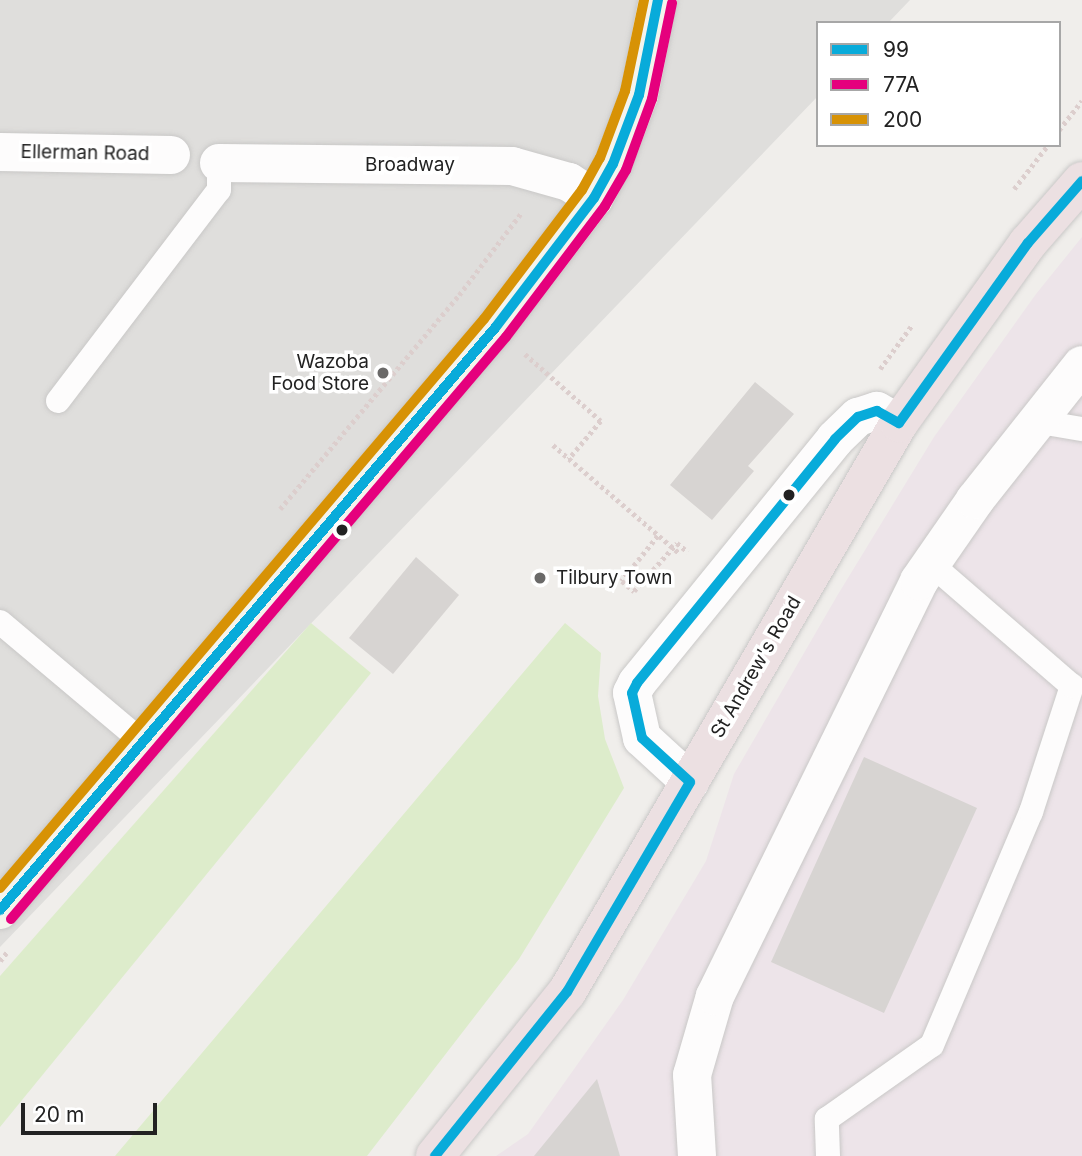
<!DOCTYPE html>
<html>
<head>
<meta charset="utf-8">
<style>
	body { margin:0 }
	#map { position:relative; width:1082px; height:1156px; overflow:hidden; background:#f0eeeb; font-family:Inter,sans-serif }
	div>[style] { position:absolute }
	.residential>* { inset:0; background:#dfdedc }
	.industrial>* { inset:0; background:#ede4e9 }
	.grass>* { inset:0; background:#ddeccb }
	.building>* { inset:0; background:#d7d4d2 }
	.path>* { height:4.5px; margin-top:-2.25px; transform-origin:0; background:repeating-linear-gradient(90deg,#dccecd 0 3.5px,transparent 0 7px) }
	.roads { filter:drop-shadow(0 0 2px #c9c8c7) drop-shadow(0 0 2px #c9c8c7) }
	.lane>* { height:24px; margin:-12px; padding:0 12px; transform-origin:12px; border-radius:12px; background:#fdfcfc }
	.street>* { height:38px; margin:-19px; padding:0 19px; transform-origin:19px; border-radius:19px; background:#fdfcfc }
	.secondary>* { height:38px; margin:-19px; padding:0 19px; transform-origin:19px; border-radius:19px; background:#f4f4ed }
	.highway>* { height:38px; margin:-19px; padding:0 19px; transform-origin:19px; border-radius:19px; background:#ece0e2 }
	.path-bridge>* { height:4.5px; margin-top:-2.25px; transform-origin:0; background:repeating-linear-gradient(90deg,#dccecd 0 3.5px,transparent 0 7px) }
	.bus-1>* { height:10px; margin:-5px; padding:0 5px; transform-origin:5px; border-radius:5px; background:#08abda }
	.bus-2>* { height:10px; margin:-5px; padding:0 5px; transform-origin:5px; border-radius:5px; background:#e5007d }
	.bus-3>* { height:10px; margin:-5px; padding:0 5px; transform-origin:5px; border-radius:5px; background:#d79205 }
	.dots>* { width:19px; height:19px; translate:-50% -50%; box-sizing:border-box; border:4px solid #fff; border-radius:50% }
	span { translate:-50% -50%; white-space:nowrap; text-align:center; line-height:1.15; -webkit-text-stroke:7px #fff; paint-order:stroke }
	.street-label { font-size:19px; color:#222 }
	.poi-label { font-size:19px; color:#222 }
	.right { translate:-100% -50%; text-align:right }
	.left { translate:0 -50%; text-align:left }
	.legend { position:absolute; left:816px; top:21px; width:245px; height:126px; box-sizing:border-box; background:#fff; border:2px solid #a7a7a7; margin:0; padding:9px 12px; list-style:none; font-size:21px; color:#222 }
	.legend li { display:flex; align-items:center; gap:14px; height:35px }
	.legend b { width:35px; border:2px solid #a7a7a7 }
	.scale { position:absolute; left:21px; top:1103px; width:136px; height:32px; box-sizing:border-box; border:4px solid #222; border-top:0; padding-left:9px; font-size:21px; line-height:24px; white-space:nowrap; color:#222; -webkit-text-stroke:5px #fff; paint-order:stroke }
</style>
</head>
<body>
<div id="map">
	<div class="residential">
		<i style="clip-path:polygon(0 0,910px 0,888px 23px,818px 23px,818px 96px,0 947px)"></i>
	</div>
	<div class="industrial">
		<i style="clip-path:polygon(1082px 237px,1082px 1156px,496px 1156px,528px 1134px,623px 1000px,706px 861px,734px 774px,837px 596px,934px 437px,1036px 294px)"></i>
	</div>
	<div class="grass">
		<i style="clip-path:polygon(311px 623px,371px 673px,0 1127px,0 976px)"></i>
		<i style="clip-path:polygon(565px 623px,601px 653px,598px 696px,605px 739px,624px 788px,519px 959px,367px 1156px,115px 1156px)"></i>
	</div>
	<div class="building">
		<i style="clip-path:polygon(755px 382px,794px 414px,748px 466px,754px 471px,712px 520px,670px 485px)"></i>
		<i style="clip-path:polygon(416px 557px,459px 595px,393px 674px,349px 638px)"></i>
		<i style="clip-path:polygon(864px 757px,977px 808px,884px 1013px,771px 962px)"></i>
		<i style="clip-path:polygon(597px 1079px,620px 1156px,534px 1156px)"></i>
	</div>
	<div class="path">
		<i style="left:1059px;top:130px;width:37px;rotate:-52deg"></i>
		<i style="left:1014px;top:189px;width:56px;rotate:-52.3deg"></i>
		<i style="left:525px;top:354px;width:101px;rotate:41.4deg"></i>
		<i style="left:601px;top:421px;width:50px;rotate:130.1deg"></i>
		<i style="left:880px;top:369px;width:54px;rotate:-54deg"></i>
		<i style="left:280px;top:509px;width:279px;rotate:-50.1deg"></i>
		<i style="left:459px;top:295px;width:104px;rotate:-52.8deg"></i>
		<i style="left:658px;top:536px;width:58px;rotate:128.7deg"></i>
		<i style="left:622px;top:581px;width:16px;rotate:40deg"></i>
		<i style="left:634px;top:591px;width:64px;rotate:-48.1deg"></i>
		<i style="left:677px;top:543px;width:14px;rotate:39deg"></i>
		<i style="left:0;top:961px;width:11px;rotate:-52deg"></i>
	</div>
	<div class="roads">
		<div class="lane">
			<i style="left:58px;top:401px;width:265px;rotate:-52.7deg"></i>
			<i style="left:219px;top:190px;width:27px;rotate:-90deg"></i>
			<i style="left:1034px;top:421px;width:49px;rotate:9.5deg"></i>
			<i style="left:0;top:622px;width:183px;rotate:40.1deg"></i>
			<i style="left:828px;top:1156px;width:37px;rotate:-92deg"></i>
			<i style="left:827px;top:1119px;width:128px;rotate:-35.2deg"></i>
			<i style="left:932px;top:1045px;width:253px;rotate:-67deg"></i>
			<i style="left:1031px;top:812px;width:133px;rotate:-72deg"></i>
			<i style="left:1072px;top:686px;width:186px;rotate:-139.1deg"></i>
		</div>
		<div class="street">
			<i style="left:0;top:152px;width:171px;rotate:1deg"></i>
			<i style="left:219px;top:163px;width:293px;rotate:0.6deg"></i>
			<i style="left:512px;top:166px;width:59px;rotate:15.7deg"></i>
			<i style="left:569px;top:182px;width:30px;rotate:33deg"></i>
			<i style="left:690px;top:782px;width:65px;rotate:-137.5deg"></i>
			<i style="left:642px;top:738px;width:46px;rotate:-102.5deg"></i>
			<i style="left:632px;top:693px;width:11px;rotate:-63deg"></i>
			<i style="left:637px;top:683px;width:314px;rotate:-50.9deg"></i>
			<i style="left:835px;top:439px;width:32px;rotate:-44deg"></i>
			<i style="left:858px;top:417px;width:20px;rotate:-18deg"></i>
			<i style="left:877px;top:411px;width:25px;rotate:29deg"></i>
			<i style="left:697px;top:1156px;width:81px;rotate:-93.5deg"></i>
			<i style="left:692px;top:1075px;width:82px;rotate:-73.8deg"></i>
			<i style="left:715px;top:996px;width:462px;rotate:-63.8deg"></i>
			<i style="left:919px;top:581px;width:98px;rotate:-55.3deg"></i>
			<i style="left:975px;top:500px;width:172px;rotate:-51.6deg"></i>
		</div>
		<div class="secondary">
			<i style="left:0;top:910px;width:764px;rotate:-49.62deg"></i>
			<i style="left:495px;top:328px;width:163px;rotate:-52.7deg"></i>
			<i style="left:594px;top:198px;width:39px;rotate:-61deg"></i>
			<i style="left:613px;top:164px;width:74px;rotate:-69.4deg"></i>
			<i style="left:639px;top:95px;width:97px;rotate:-78.7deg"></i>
		</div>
		<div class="highway">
			<i style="left:435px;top:1156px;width:211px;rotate:-51.2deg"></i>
			<i style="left:567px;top:992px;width:659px;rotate:-59.74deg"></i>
			<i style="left:899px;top:423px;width:221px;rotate:-54.4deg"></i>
			<i style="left:1028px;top:243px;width:82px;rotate:-48.9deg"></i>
		</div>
	</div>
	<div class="path-bridge">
		<i style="left:553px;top:445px;width:166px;rotate:40.6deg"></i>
	</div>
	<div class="bus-1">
		<i style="left:899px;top:423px;width:221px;rotate:-54.4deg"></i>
		<i style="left:1028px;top:243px;width:82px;rotate:-48.9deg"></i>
		<i style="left:690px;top:782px;width:65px;rotate:-137.5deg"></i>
		<i style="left:642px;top:738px;width:46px;rotate:-102.5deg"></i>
		<i style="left:632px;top:693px;width:11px;rotate:-63deg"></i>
		<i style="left:637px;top:683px;width:314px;rotate:-50.9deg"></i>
		<i style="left:835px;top:439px;width:32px;rotate:-44deg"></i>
		<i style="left:858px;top:417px;width:20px;rotate:-18deg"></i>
		<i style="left:877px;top:411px;width:25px;rotate:29deg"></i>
		<i style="left:0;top:910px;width:764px;rotate:-49.62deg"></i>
		<i style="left:495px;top:328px;width:163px;rotate:-52.7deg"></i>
		<i style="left:594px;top:198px;width:39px;rotate:-61deg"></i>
		<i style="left:613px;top:164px;width:74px;rotate:-69.4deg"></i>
		<i style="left:639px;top:95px;width:97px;rotate:-78.7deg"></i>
		<i style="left:435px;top:1156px;width:211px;rotate:-51.2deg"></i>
		<i style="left:567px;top:992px;width:243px;rotate:-59.6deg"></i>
	</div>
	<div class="bus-2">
		<i style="left:11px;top:919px;width:764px;rotate:-49.62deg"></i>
		<i style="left:506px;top:337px;width:164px;rotate:-52.9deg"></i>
		<i style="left:605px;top:206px;width:42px;rotate:-59.7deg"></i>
		<i style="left:626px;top:170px;width:76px;rotate:-69.9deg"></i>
		<i style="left:652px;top:99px;width:98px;rotate:-78.2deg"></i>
	</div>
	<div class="bus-3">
		<i style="left:0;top:888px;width:747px;rotate:-49.62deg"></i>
		<i style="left:484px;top:319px;width:162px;rotate:-52.8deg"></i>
		<i style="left:582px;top:190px;width:37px;rotate:-61deg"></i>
		<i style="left:600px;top:158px;width:72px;rotate:-69.5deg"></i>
		<i style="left:625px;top:91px;width:93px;rotate:-78.2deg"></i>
	</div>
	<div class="dots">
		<i style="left:383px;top:373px;background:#6a6968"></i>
		<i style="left:789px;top:495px;background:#222"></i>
		<i style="left:342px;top:530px;background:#222"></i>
		<i style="left:540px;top:578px;background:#6a6968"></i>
	</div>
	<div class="street-label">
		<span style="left:85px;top:153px;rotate:1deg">Ellerman Road</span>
		<span style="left:410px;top:165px">Broadway</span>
		<span style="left:756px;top:667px;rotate:-60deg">St Andrew's Road</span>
	</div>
	<div class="poi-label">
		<span class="right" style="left:369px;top:373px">Wazoba<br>Food Store</span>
		<span class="left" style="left:556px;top:578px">Tilbury Town</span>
	</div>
	<ul class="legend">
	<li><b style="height:9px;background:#08abda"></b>99</li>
	<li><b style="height:9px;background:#e5007d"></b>77A</li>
	<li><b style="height:9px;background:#d79205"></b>200</li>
	</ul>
	<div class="scale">20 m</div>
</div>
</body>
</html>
